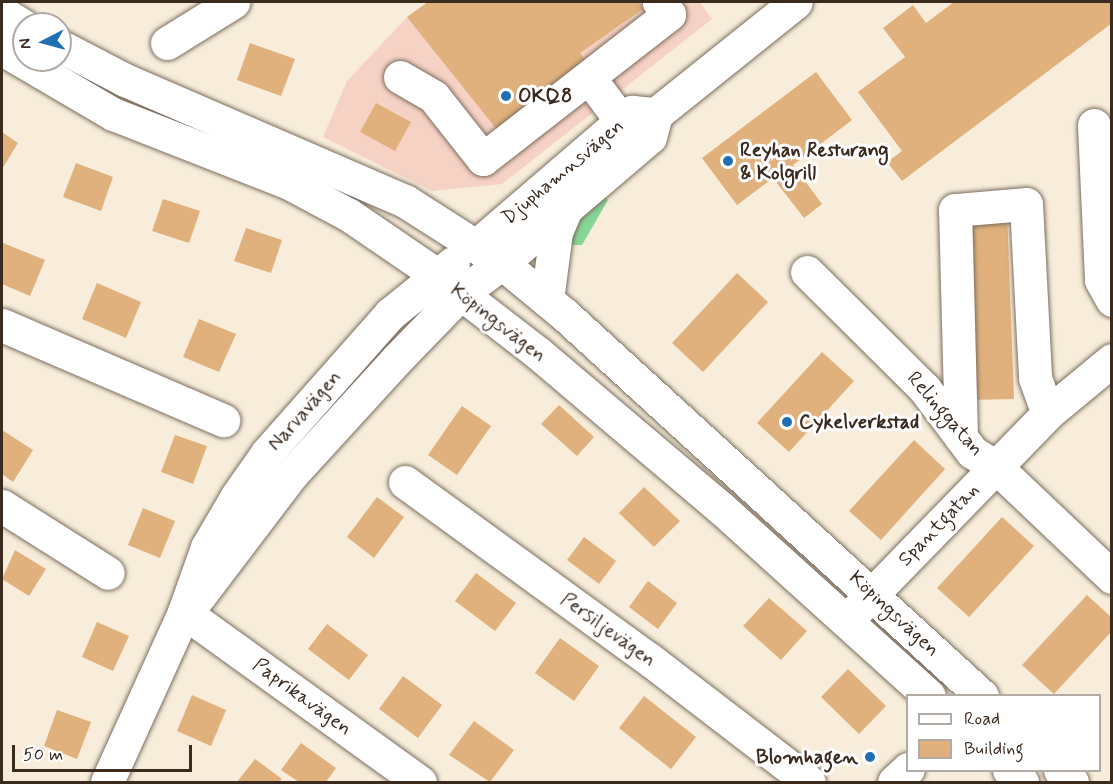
<!DOCTYPE html>
<html>
<head>
<meta charset="utf-8">
<style>
	body { margin:0 }
	#map { position:relative; width:1113px; height:784px; overflow:hidden; background:#f7edda; font-family:Mynerve,sans-serif }
	div>[style] { position:absolute }
	.built>* { inset:0; background:#f6d2c4 }
	.green>* { inset:0; background:#86d696 }
	.building>* { inset:0; background:#e0b17c }
	.roads { filter:drop-shadow(0 0 2px #7d6e60) drop-shadow(0 0 2px #7d6e60) }
	.minor>* { height:33px; margin:-16.5px; padding:0 16.5px; transform-origin:16.5px; border-radius:16.5px; background:#fff }
	.major>* { height:33px; margin:-16.5px; padding:0 16.5px; transform-origin:16.5px; border-radius:16.5px; background:#fff }
	.dots>* { width:16px; height:16px; translate:-50% -50%; box-sizing:border-box; border:3px solid #fff; border-radius:50% }
	span { translate:-50% -50%; white-space:nowrap; text-align:center; line-height:1.15; -webkit-text-stroke:6px #fff; paint-order:stroke }
	.poi-label { font-size:20px; color:#3b2a1e; font-weight:700 }
	.left { translate:0 -50%; text-align:left }
	.right { translate:-100% -50%; text-align:right }
	.street-label { font-size:20px; color:#3b2a1e }
	.frame { position:absolute; inset:0; border:3px solid #3b2a1e; pointer-events:none }
	.legend { position:absolute; left:906px; top:694px; width:195px; height:78px; box-sizing:border-box; background:#fff; border:2px solid #b1aaa5; margin:0; padding:8px 10px; list-style:none; font-size:18px; color:#3b2a1e }
	.legend li { display:flex; align-items:center; gap:12px; height:30px }
	.legend b { width:30px; border:2px solid #b1aaa5 }
	.north { position:absolute; left:12px; top:12px; width:60px; height:60px; box-sizing:border-box; background:#fff; border:2px solid #b1aaa5; border-radius:50%; rotate:264deg; font-size:16px; font-weight:700; line-height:24px; text-align:center; color:#3b2a1e }
	.north::after { content:''; display:block; margin:auto; width:21px; height:27px; background:#1f6fb2; clip-path:polygon(50% 0,100% 100%,50% 72%,0 100%) }
	.scale { position:absolute; left:12px; top:745px; width:180px; height:27px; box-sizing:border-box; border:3px solid #3b2a1e; border-top:0; padding-left:8px; font-size:18px; line-height:21px; white-space:nowrap; color:#3b2a1e; -webkit-text-stroke:4px #fff; paint-order:stroke }
</style>
</head>
<body>
<div id="map">
	<div class="built">
		<i style="clip-path:polygon(428px 2px,700px 2px,712px 19px,502px 184px,432px 191px,323px 137px,347px 81px,407px 17px)"></i>
	</div>
	<div class="green">
		<i style="clip-path:polygon(601px 194px,608px 200px,582px 245px,568px 245px,581px 217px)"></i>
	</div>
	<div class="building">
		<i style="clip-path:polygon(428px 2px,638px 2px,643px 9px,580px 53px,587px 62px,498px 131px,407px 17px)"></i>
		<i style="clip-path:polygon(954px 2px,1112px 2px,1112px 23px,902px 181px,887px 162px,902px 151px,858px 92px,905px 57px,883px 28px,913px 5px,926px 23px)"></i>
		<i style="clip-path:polygon(250px 43px,295px 59px,281px 96px,237px 80px)"></i>
		<i style="clip-path:polygon(816px 72px,852px 120px,793px 165px,822px 204px,804px 218px,773px 178px,737px 205px,702px 158px)"></i>
		<i style="clip-path:polygon(376px 103px,411px 122px,395px 151px,360px 132px)"></i>
		<i style="clip-path:polygon(2px 132px,18px 143px,2px 169px)"></i>
		<i style="clip-path:polygon(76px 163px,113px 177px,101px 211px,63px 197px)"></i>
		<i style="clip-path:polygon(163px 199px,200px 211px,189px 243px,152px 231px)"></i>
		<i style="clip-path:polygon(1007px 212px,1014px 399px,969px 400px,963px 214px)"></i>
		<i style="clip-path:polygon(246px 228px,282px 240px,271px 273px,234px 261px)"></i>
		<i style="clip-path:polygon(3px 243px,45px 260px,30px 296px,2px 284px)"></i>
		<i style="clip-path:polygon(737px 273px,768px 302px,703px 372px,672px 343px)"></i>
		<i style="clip-path:polygon(97px 283px,141px 302px,126px 338px,82px 319px)"></i>
		<i style="clip-path:polygon(199px 319px,236px 334px,219px 372px,183px 357px)"></i>
		<i style="clip-path:polygon(822px 352px,854px 381px,789px 452px,757px 423px)"></i>
		<i style="clip-path:polygon(559px 405px,594px 437px,577px 456px,541px 424px)"></i>
		<i style="clip-path:polygon(462px 406px,491px 426px,457px 475px,428px 455px)"></i>
		<i style="clip-path:polygon(2px 430px,33px 450px,13px 482px,2px 474px)"></i>
		<i style="clip-path:polygon(175px 435px,207px 446px,193px 484px,161px 472px)"></i>
		<i style="clip-path:polygon(914px 440px,945px 469px,881px 540px,849px 511px)"></i>
		<i style="clip-path:polygon(644px 487px,680px 521px,654px 547px,619px 513px)"></i>
		<i style="clip-path:polygon(377px 497px,404px 517px,374px 558px,347px 537px)"></i>
		<i style="clip-path:polygon(143px 508px,175px 521px,160px 558px,128px 545px)"></i>
		<i style="clip-path:polygon(1002px 517px,1034px 546px,969px 617px,937px 588px)"></i>
		<i style="clip-path:polygon(584px 537px,616px 561px,599px 584px,567px 560px)"></i>
		<i style="clip-path:polygon(15px 550px,46px 569px,29px 596px,2px 579px)"></i>
		<i style="clip-path:polygon(476px 573px,516px 603px,495px 631px,455px 601px)"></i>
		<i style="clip-path:polygon(648px 581px,677px 603px,658px 629px,629px 607px)"></i>
		<i style="clip-path:polygon(1087px 595px,1112px 618px,1112px 631px,1054px 694px,1022px 665px)"></i>
		<i style="clip-path:polygon(769px 598px,807px 631px,781px 660px,743px 626px)"></i>
		<i style="clip-path:polygon(97px 622px,129px 636px,113px 671px,82px 657px)"></i>
		<i style="clip-path:polygon(327px 624px,368px 655px,349px 680px,308px 649px)"></i>
		<i style="clip-path:polygon(560px 638px,599px 666px,574px 701px,535px 673px)"></i>
		<i style="clip-path:polygon(848px 669px,886px 706px,859px 734px,821px 697px)"></i>
		<i style="clip-path:polygon(403px 676px,442px 705px,418px 738px,379px 709px)"></i>
		<i style="clip-path:polygon(192px 695px,226px 710px,211px 746px,177px 731px)"></i>
		<i style="clip-path:polygon(644px 696px,696px 737px,671px 769px,619px 728px)"></i>
		<i style="clip-path:polygon(57px 710px,91px 722px,77px 759px,44px 746px)"></i>
		<i style="clip-path:polygon(474px 721px,514px 750px,490px 782px,449px 755px)"></i>
		<i style="clip-path:polygon(301px 743px,336px 768px,326px 782px,299px 782px,281px 770px)"></i>
		<i style="clip-path:polygon(255px 759px,282px 779px,279px 782px,237px 782px)"></i>
	</div>
	<div class="roads">
		<div class="minor">
			<i style="left:167px;top:43px;width:78px;rotate:-31.8deg"></i>
			<i style="left:400px;top:77px;width:39px;rotate:30deg"></i>
			<i style="left:434px;top:97px;width:79px;rotate:51.7deg"></i>
			<i style="left:483px;top:159px;width:236px;rotate:-37.9deg"></i>
			<i style="left:669px;top:14px;width:16px;rotate:-130deg"></i>
			<i style="left:590px;top:79px;width:75px;rotate:53.1deg"></i>
			<i style="left:1094px;top:125px;width:155px;rotate:87.4deg"></i>
			<i style="left:1101px;top:280px;width:23px;rotate:61deg"></i>
			<i style="left:476px;top:246px;width:206px;rotate:-40.7deg"></i>
			<i style="left:632px;top:112px;width:24px;rotate:5deg"></i>
			<i style="left:502px;top:263px;width:194px;rotate:-40.4deg"></i>
			<i style="left:650px;top:137px;width:24px;rotate:-75deg"></i>
			<i style="left:656px;top:114px;width:179px;rotate:-38.7deg"></i>
			<i style="left:807px;top:272px;width:165px;rotate:44.8deg"></i>
			<i style="left:924px;top:388px;width:80px;rotate:53.1deg"></i>
			<i style="left:972px;top:452px;width:28px;rotate:32deg"></i>
			<i style="left:996px;top:467px;width:160px;rotate:43.5deg"></i>
			<i style="left:2px;top:325px;width:241px;rotate:23.3deg"></i>
			<i style="left:961px;top:437px;width:227px;rotate:-91.5deg"></i>
			<i style="left:955px;top:210px;width:71px;rotate:-4.8deg"></i>
			<i style="left:1026px;top:204px;width:174px;rotate:87deg"></i>
			<i style="left:1035px;top:378px;width:37px;rotate:70deg"></i>
			<i style="left:405px;top:482px;width:303px;rotate:36deg"></i>
			<i style="left:650px;top:660px;width:200px;rotate:37.5deg"></i>
			<i style="left:2px;top:506px;width:125px;rotate:32.3deg"></i>
			<i style="left:184px;top:612px;width:291px;rotate:35.8deg"></i>
			<i style="left:847px;top:620px;width:289px;rotate:-45.8deg"></i>
			<i style="left:1048px;top:413px;width:83px;rotate:-39.6deg"></i>
			<i style="left:894px;top:782px;width:19px;rotate:-43deg"></i>
		</div>
		<div class="major">
			<i style="left:2px;top:13px;width:26px;rotate:31deg"></i>
			<i style="left:60px;top:46px;width:73px;rotate:27.6deg"></i>
			<i style="left:125px;top:80px;width:305px;rotate:23.4deg"></i>
			<i style="left:405px;top:201px;width:115px;rotate:32.6deg"></i>
			<i style="left:502px;top:263px;width:82px;rotate:39.5deg"></i>
			<i style="left:565px;top:315px;width:565px;rotate:42.42deg"></i>
			<i style="left:2px;top:49px;width:129px;rotate:30.4deg"></i>
			<i style="left:113px;top:114px;width:189px;rotate:21.4deg"></i>
			<i style="left:289px;top:183px;width:68px;rotate:28.1deg"></i>
			<i style="left:349px;top:215px;width:107px;rotate:34.3deg"></i>
			<i style="left:437px;top:275px;width:128px;rotate:37.7deg"></i>
			<i style="left:538px;top:353px;width:240px;rotate:40.3deg"></i>
			<i style="left:721px;top:508px;width:280px;rotate:42.1deg"></i>
			<i style="left:547px;top:300px;width:69px;rotate:-82.5deg"></i>
			<i style="left:556px;top:232px;width:26px;rotate:-67deg"></i>
			<i style="left:194px;top:603px;width:162px;rotate:-52.8deg"></i>
			<i style="left:292px;top:474px;width:154px;rotate:-47.6deg"></i>
			<i style="left:396px;top:360px;width:91px;rotate:-45.9deg"></i>
			<i style="left:459px;top:295px;width:54px;rotate:-36.7deg"></i>
			<i style="left:1009px;top:770px;width:18px;rotate:43deg"></i>
			<i style="left:1060px;top:770px;width:17px;rotate:45deg"></i>
			<i style="left:107px;top:782px;width:187px;rotate:-65.6deg"></i>
			<i style="left:184px;top:612px;width:69px;rotate:-70.5deg"></i>
			<i style="left:207px;top:547px;width:59px;rotate:-59.5deg"></i>
			<i style="left:237px;top:496px;width:52px;rotate:-55.1deg"></i>
			<i style="left:267px;top:453px;width:186px;rotate:-48.5deg"></i>
			<i style="left:390px;top:314px;width:81px;rotate:-39deg"></i>
		</div>
	</div>
	<div class="dots">
		<i style="left:506px;top:96px;background:#1f6fb2"></i>
		<i style="left:728px;top:161px;background:#1f6fb2"></i>
		<i style="left:787px;top:422px;background:#1f6fb2"></i>
		<i style="left:870px;top:757px;background:#1f6fb2"></i>
	</div>
	<div class="poi-label">
		<span class="left" style="left:518px;top:96px">OKQ8</span>
		<span class="left" style="left:740px;top:162px">Reyhan Resturang<br>&amp; Kolgrill</span>
		<span class="left" style="left:799px;top:422px">Cykelverkstad</span>
		<span class="right" style="left:858px;top:757px">Blomhagen</span>
	</div>
	<div class="street-label">
		<span style="left:563px;top:172px;rotate:-40deg">Djuphamnsvägen</span>
		<span style="left:498px;top:323px;rotate:38deg">Köpingsvägen</span>
		<span style="left:305px;top:411px;rotate:-49deg">Narvavägen</span>
		<span style="left:945px;top:414px;rotate:49deg">Relinggatan</span>
		<span style="left:939px;top:525px;rotate:-46deg">Spantgatan</span>
		<span style="left:894px;top:614px;rotate:43deg">Köpingsvägen</span>
		<span style="left:608px;top:630px;rotate:36deg">Persiljevägen</span>
		<span style="left:302px;top:697px;rotate:36deg">Paprikavägen</span>
	</div>
	<div class="frame"></div>
	<ul class="legend">
	<li><b style="height:8px;background:#fff"></b>Road</li>
	<li><b style="height:16px;background:#e0b17c"></b>Building</li>
	</ul>
	<div class="north">N</div>
	<div class="scale">50 m</div>
</div>
</body>
</html>
